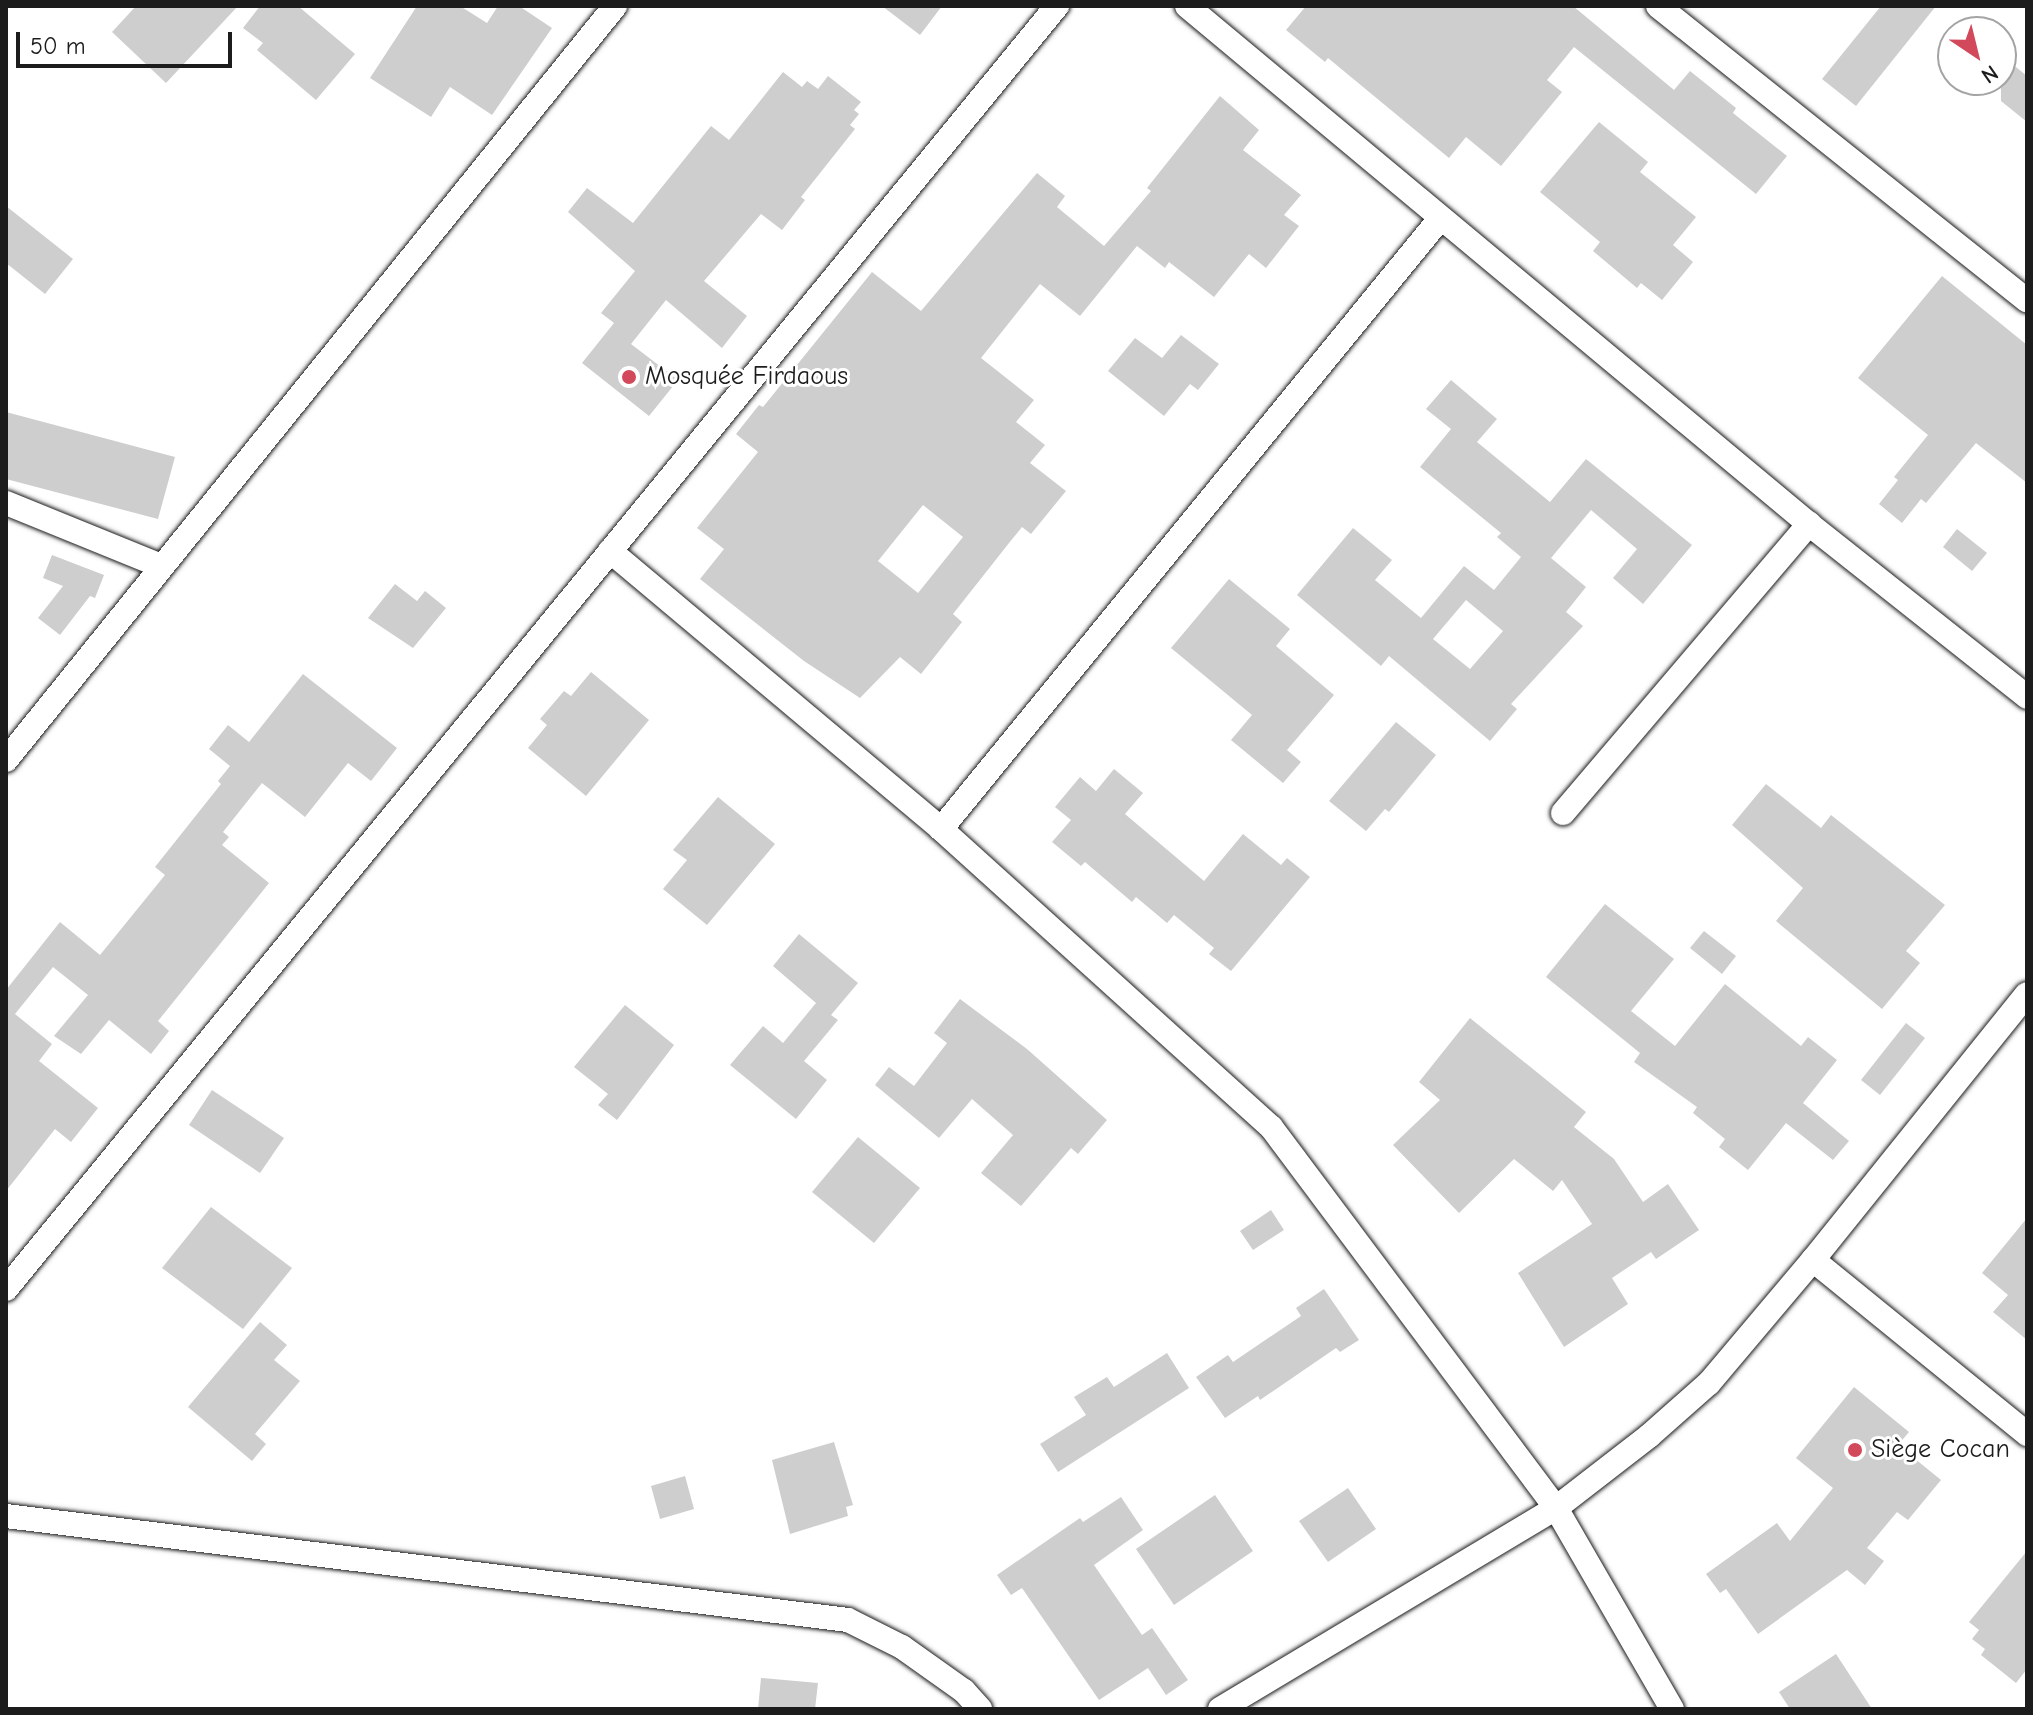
<!DOCTYPE html>
<html>
<head>
<meta charset="utf-8">
<style>
	body { margin:0 }
	#map { position:relative; width:2033px; height:1715px; overflow:hidden; background:#fff; font-family:"Comic Neue",sans-serif }
	div>[style] { position:absolute }
	.building>* { inset:0; background:#cecece }
	.roads { filter:drop-shadow(0 0 2px #1c1c1c) drop-shadow(0 0 2px #1c1c1c) }
	.minor>* { height:24px; margin:-12px; padding:0 12px; transform-origin:12px; border-radius:12px; background:#fff }
	.dots>* { width:22px; height:22px; translate:-50% -50%; box-sizing:border-box; border:4px solid #fff; border-radius:50% }
	span { translate:-50% -50%; white-space:nowrap; text-align:center; line-height:1.15; -webkit-text-stroke:6px #fff; paint-order:stroke }
	.poi-label { font-size:26px; color:#1c1c1c }
	.left { translate:0 -50%; text-align:left }
	.frame { position:absolute; inset:0; border:8px solid #1c1c1c; pointer-events:none }
	.north { position:absolute; left:1937px; top:16px; width:80px; height:80px; box-sizing:border-box; background:#fff; border:2px solid #a4a4a4; border-radius:50%; rotate:145deg; font-size:22px; font-weight:700; line-height:32px; text-align:center; color:#1c1c1c }
	.north::after { content:''; display:block; margin:auto; width:28px; height:36px; background:#d1495b; clip-path:polygon(50% 0,100% 100%,50% 72%,0 100%) }
	.scale { position:absolute; left:16px; top:32px; width:216px; height:36px; box-sizing:border-box; border:4px solid #1c1c1c; border-top:0; padding-left:10px; font-size:24px; line-height:28px; white-space:nowrap; color:#1c1c1c; -webkit-text-stroke:6px #fff; paint-order:stroke }
</style>
</head>
<body>
<div id="map">
	<div class="building">
		<i style="clip-path:polygon(136px 6px,238px 6px,166px 83px,112px 32px)"></i>
		<i style="clip-path:polygon(260px 6px,298px 6px,355px 54px,316px 100px,257px 50px,263px 43px,243px 28px)"></i>
		<i style="clip-path:polygon(417px 6px,460px 6px,487px 23px,498px 6px,519px 6px,552px 28px,492px 115px,450px 87px,431px 117px,370px 78px)"></i>
		<i style="clip-path:polygon(882px 6px,942px 6px,920px 35px)"></i>
		<i style="clip-path:polygon(1306px 6px,1573px 6px,1674px 90px,1690px 71px,1736px 108px,1733px 113px,1787px 156px,1756px 194px,1574px 47px,1547px 80px,1562px 92px,1501px 166px,1466px 137px,1449px 158px,1328px 58px,1325px 62px,1286px 30px)"></i>
		<i style="clip-path:polygon(1881px 6px,1936px 6px,1856px 106px,1822px 79px)"></i>
		<i style="clip-path:polygon(2001px 55px,2027px 76px,2027px 122px,2001px 101px)"></i>
		<i style="clip-path:polygon(783px 72px,802px 87px,807px 81px,818px 89px,828px 76px,861px 102px,854px 110px,859px 114px,850px 125px,855px 129px,801px 197px,805px 200px,782px 230px,761px 214px,704px 281px,747px 316px,722px 348px,666px 300px,631px 344px,678px 380px,649px 416px,582px 363px,614px 323px,601px 313px,635px 271px,568px 212px,587px 188px,633px 223px,711px 126px,729px 140px)"></i>
		<i style="clip-path:polygon(evenodd,1220px 96px,1259px 130px,1243px 150px,1301px 195px,1284px 215px,1299px 226px,1266px 268px,1249px 254px,1214px 297px,1169px 262px,1165px 268px,1137px 246px,1080px 316px,1040px 284px,981px 358px,1034px 400px,1016px 422px,1045px 445px,1030px 463px,1066px 491px,1031px 534px,1022px 527px,1009px 543px,953px 614px,962px 622px,921px 674px,900px 657px,860px 698px,804px 661px,700px 579px,724px 549px,697px 528px,758px 452px,736px 434px,759px 405px,763px 407px,872px 272px,921px 311px,1037px 173px,1065px 196px,1057px 207px,1104px 246px,1151px 191px,1147px 188px,1220px 96px,923px 505px,963px 537px,918px 593px,878px 561px,923px 505px)"></i>
		<i style="clip-path:polygon(1599px 122px,1648px 162px,1640px 172px,1696px 217px,1673px 245px,1693px 262px,1662px 300px,1641px 283px,1637px 288px,1593px 251px,1600px 242px,1540px 192px)"></i>
		<i style="clip-path:polygon(6px 206px,73px 259px,45px 294px,6px 263px)"></i>
		<i style="clip-path:polygon(1942px 276px,2027px 345px,2027px 483px,1976px 443px,1926px 503px,1921px 499px,1902px 523px,1879px 504px,1898px 480px,1894px 477px,1928px 435px,1858px 378px)"></i>
		<i style="clip-path:polygon(1181px 335px,1219px 364px,1198px 390px,1190px 384px,1164px 416px,1108px 371px,1135px 338px,1162px 358px)"></i>
		<i style="clip-path:polygon(evenodd,1451px 380px,1497px 419px,1477px 442px,1550px 502px,1586px 459px,1692px 545px,1643px 604px,1613px 578px,1637px 549px,1591px 510px,1551px 558px,1586px 587px,1566px 612px,1583px 626px,1511px 704px,1517px 709px,1490px 741px,1389px 656px,1381px 666px,1297px 595px,1353px 528px,1392px 560px,1375px 580px,1421px 618px,1464px 566px,1494px 590px,1521px 557px,1497px 537px,1501px 533px,1420px 467px,1451px 429px,1426px 409px,1451px 380px,1466px 600px,1503px 631px,1470px 669px,1433px 639px,1466px 600px)"></i>
		<i style="clip-path:polygon(6px 412px,175px 457px,158px 519px,6px 479px)"></i>
		<i style="clip-path:polygon(1957px 529px,1987px 553px,1972px 571px,1943px 547px)"></i>
		<i style="clip-path:polygon(52px 555px,104px 575px,95px 598px,90px 596px,60px 635px,38px 618px,63px 586px,43px 578px)"></i>
		<i style="clip-path:polygon(1229px 579px,1290px 629px,1276px 646px,1334px 695px,1287px 750px,1301px 762px,1283px 783px,1231px 740px,1252px 715px,1171px 648px)"></i>
		<i style="clip-path:polygon(395px 584px,417px 601px,425px 591px,446px 608px,413px 648px,368px 618px)"></i>
		<i style="clip-path:polygon(591px 672px,649px 720px,586px 796px,528px 748px,547px 725px,540px 719px,564px 691px,571px 696px)"></i>
		<i style="clip-path:polygon(303px 674px,397px 748px,371px 781px,348px 763px,305px 817px,262px 783px,223px 832px,229px 837px,222px 845px,269px 883px,158px 1021px,169px 1031px,151px 1054px,109px 1020px,81px 1054px,54px 1036px,88px 995px,53px 967px,15px 1014px,52px 1044px,39px 1061px,98px 1108px,71px 1142px,55px 1129px,6px 1191px,6px 990px,60px 922px,100px 955px,165px 875px,155px 867px,221px 784px,218px 781px,230px 766px,209px 749px,228px 725px,249px 742px)"></i>
		<i style="clip-path:polygon(1396px 722px,1436px 755px,1389px 812px,1385px 809px,1366px 831px,1329px 801px)"></i>
		<i style="clip-path:polygon(1114px 769px,1143px 793px,1125px 814px,1204px 881px,1243px 834px,1281px 865px,1287px 858px,1310px 877px,1231px 971px,1209px 954px,1214px 948px,1174px 915px,1167px 923px,1136px 897px,1132px 902px,1085px 862px,1081px 866px,1052px 842px,1071px 820px,1055px 807px,1080px 777px,1096px 791px)"></i>
		<i style="clip-path:polygon(1766px 784px,1821px 828px,1831px 815px,1945px 905px,1906px 951px,1920px 963px,1882px 1009px,1776px 921px,1803px 888px,1732px 825px)"></i>
		<i style="clip-path:polygon(718px 797px,775px 844px,707px 925px,663px 889px,687px 860px,673px 850px)"></i>
		<i style="clip-path:polygon(1605px 904px,1674px 959px,1631px 1011px,1675px 1046px,1725px 984px,1801px 1046px,1808px 1037px,1837px 1060px,1803px 1103px,1849px 1141px,1833px 1160px,1786px 1123px,1748px 1170px,1719px 1147px,1725px 1139px,1693px 1113px,1697px 1107px,1634px 1062px,1640px 1053px,1546px 977px)"></i>
		<i style="clip-path:polygon(1704px 931px,1736px 956px,1722px 974px,1690px 948px)"></i>
		<i style="clip-path:polygon(799px 934px,858px 983px,831px 1015px,838px 1020px,804px 1061px,827px 1080px,796px 1119px,730px 1065px,763px 1026px,783px 1043px,816px 1003px,773px 966px)"></i>
		<i style="clip-path:polygon(960px 999px,1027px 1049px,1107px 1120px,1078px 1154px,1071px 1148px,1021px 1206px,981px 1173px,1013px 1135px,972px 1099px,939px 1138px,875px 1085px,889px 1067px,914px 1086px,947px 1043px,934px 1033px)"></i>
		<i style="clip-path:polygon(625px 1005px,674px 1045px,617px 1120px,598px 1105px,608px 1094px,574px 1067px)"></i>
		<i style="clip-path:polygon(1470px 1018px,1586px 1112px,1574px 1127px,1614px 1159px,1643px 1202px,1668px 1184px,1699px 1230px,1656px 1259px,1651px 1252px,1612px 1278px,1628px 1304px,1564px 1347px,1518px 1273px,1592px 1224px,1562px 1180px,1553px 1191px,1514px 1159px,1459px 1213px,1393px 1145px,1440px 1100px,1419px 1082px)"></i>
		<i style="clip-path:polygon(1906px 1023px,1925px 1038px,1880px 1095px,1861px 1080px)"></i>
		<i style="clip-path:polygon(212px 1090px,284px 1138px,260px 1173px,189px 1125px)"></i>
		<i style="clip-path:polygon(858px 1137px,920px 1188px,874px 1243px,812px 1192px)"></i>
		<i style="clip-path:polygon(211px 1207px,292px 1268px,243px 1329px,162px 1268px)"></i>
		<i style="clip-path:polygon(1271px 1210px,1284px 1230px,1253px 1250px,1240px 1231px)"></i>
		<i style="clip-path:polygon(2027px 1218px,2027px 1340px,1993px 1312px,2008px 1295px,1982px 1273px)"></i>
		<i style="clip-path:polygon(1324px 1289px,1359px 1340px,1340px 1352px,1336px 1348px,1260px 1400px,1258px 1396px,1225px 1418px,1196px 1377px,1228px 1355px,1233px 1362px,1301px 1316px,1296px 1308px)"></i>
		<i style="clip-path:polygon(260px 1322px,287px 1345px,274px 1360px,300px 1381px,255px 1434px,266px 1444px,252px 1461px,188px 1407px)"></i>
		<i style="clip-path:polygon(1167px 1353px,1189px 1388px,1058px 1472px,1040px 1444px,1086px 1415px,1074px 1397px,1107px 1377px,1114px 1387px)"></i>
		<i style="clip-path:polygon(1854px 1387px,1909px 1432px,1898px 1445px,1941px 1480px,1908px 1520px,1897px 1512px,1867px 1548px,1884px 1561px,1865px 1585px,1847px 1570px,1758px 1634px,1726px 1589px,1720px 1593px,1706px 1574px,1777px 1523px,1790px 1541px,1833px 1488px,1796px 1458px)"></i>
		<i style="clip-path:polygon(834px 1442px,853px 1505px,846px 1507px,848px 1516px,790px 1534px,772px 1460px)"></i>
		<i style="clip-path:polygon(685px 1476px,694px 1509px,660px 1519px,651px 1486px)"></i>
		<i style="clip-path:polygon(1348px 1488px,1376px 1529px,1328px 1562px,1299px 1521px)"></i>
		<i style="clip-path:polygon(1215px 1495px,1253px 1551px,1174px 1605px,1136px 1549px)"></i>
		<i style="clip-path:polygon(1121px 1497px,1143px 1530px,1094px 1565px,1142px 1635px,1152px 1628px,1188px 1680px,1166px 1695px,1148px 1668px,1099px 1700px,1022px 1588px,1011px 1595px,997px 1575px,1080px 1518px,1083px 1522px)"></i>
		<i style="clip-path:polygon(2027px 1551px,2027px 1669px,2016px 1683px,1981px 1655px,1985px 1649px,1972px 1639px,1979px 1630px,1969px 1622px)"></i>
		<i style="clip-path:polygon(1836px 1654px,1872px 1709px,1790px 1709px,1779px 1692px)"></i>
		<i style="clip-path:polygon(761px 1678px,818px 1683px,815px 1709px,758px 1709px)"></i>
	</div>
	<div class="roads">
		<div class="minor">
			<i style="left:1187px;top:6px;width:809px;rotate:39.79deg"></i>
			<i style="left:1809px;top:524px;width:278px;rotate:38.4deg"></i>
			<i style="left:1658px;top:6px;width:472px;rotate:38.6deg"></i>
			<i style="left:6px;top:503px;width:167px;rotate:22.1deg"></i>
			<i style="left:610px;top:551px;width:432px;rotate:40deg"></i>
			<i style="left:941px;top:829px;width:445px;rotate:42.1deg"></i>
			<i style="left:1271px;top:1127px;width:476px;rotate:53.2deg"></i>
			<i style="left:1556px;top:1508px;width:232px;rotate:60deg"></i>
			<i style="left:6px;top:760px;width:969px;rotate:-51.07deg"></i>
			<i style="left:1563px;top:813px;width:380px;rotate:-49.6deg"></i>
			<i style="left:941px;top:829px;width:787px;rotate:-50.73deg"></i>
			<i style="left:1813px;top:1260px;width:276px;rotate:39.1deg"></i>
			<i style="left:6px;top:1289px;width:1659px;rotate:-50.68deg"></i>
			<i style="left:6px;top:1516px;width:848px;rotate:7.04deg"></i>
			<i style="left:848px;top:1620px;width:60px;rotate:26.6deg"></i>
			<i style="left:902px;top:1647px;width:76px;rotate:35.4deg"></i>
			<i style="left:964px;top:1691px;width:24px;rotate:48deg"></i>
			<i style="left:1220px;top:1709px;width:392px;rotate:-30.9deg"></i>
			<i style="left:1556px;top:1508px;width:118px;rotate:-37.7deg"></i>
			<i style="left:1649px;top:1436px;width:80px;rotate:-41.5deg"></i>
			<i style="left:1709px;top:1383px;width:161px;rotate:-49.8deg"></i>
			<i style="left:1813px;top:1260px;width:341px;rotate:-51.2deg"></i>
		</div>
	</div>
	<div class="dots">
		<i style="left:629px;top:377px;background:#d1495b"></i>
		<i style="left:1855px;top:1450px;background:#d1495b"></i>
	</div>
	<div class="poi-label">
		<span class="left" style="left:645px;top:377px">Mosquée Firdaous</span>
		<span class="left" style="left:1871px;top:1450px">Siège Cocan</span>
	</div>
	<div class="frame"></div>
	<div class="north">N</div>
	<div class="scale">50 m</div>
</div>
</body>
</html>
